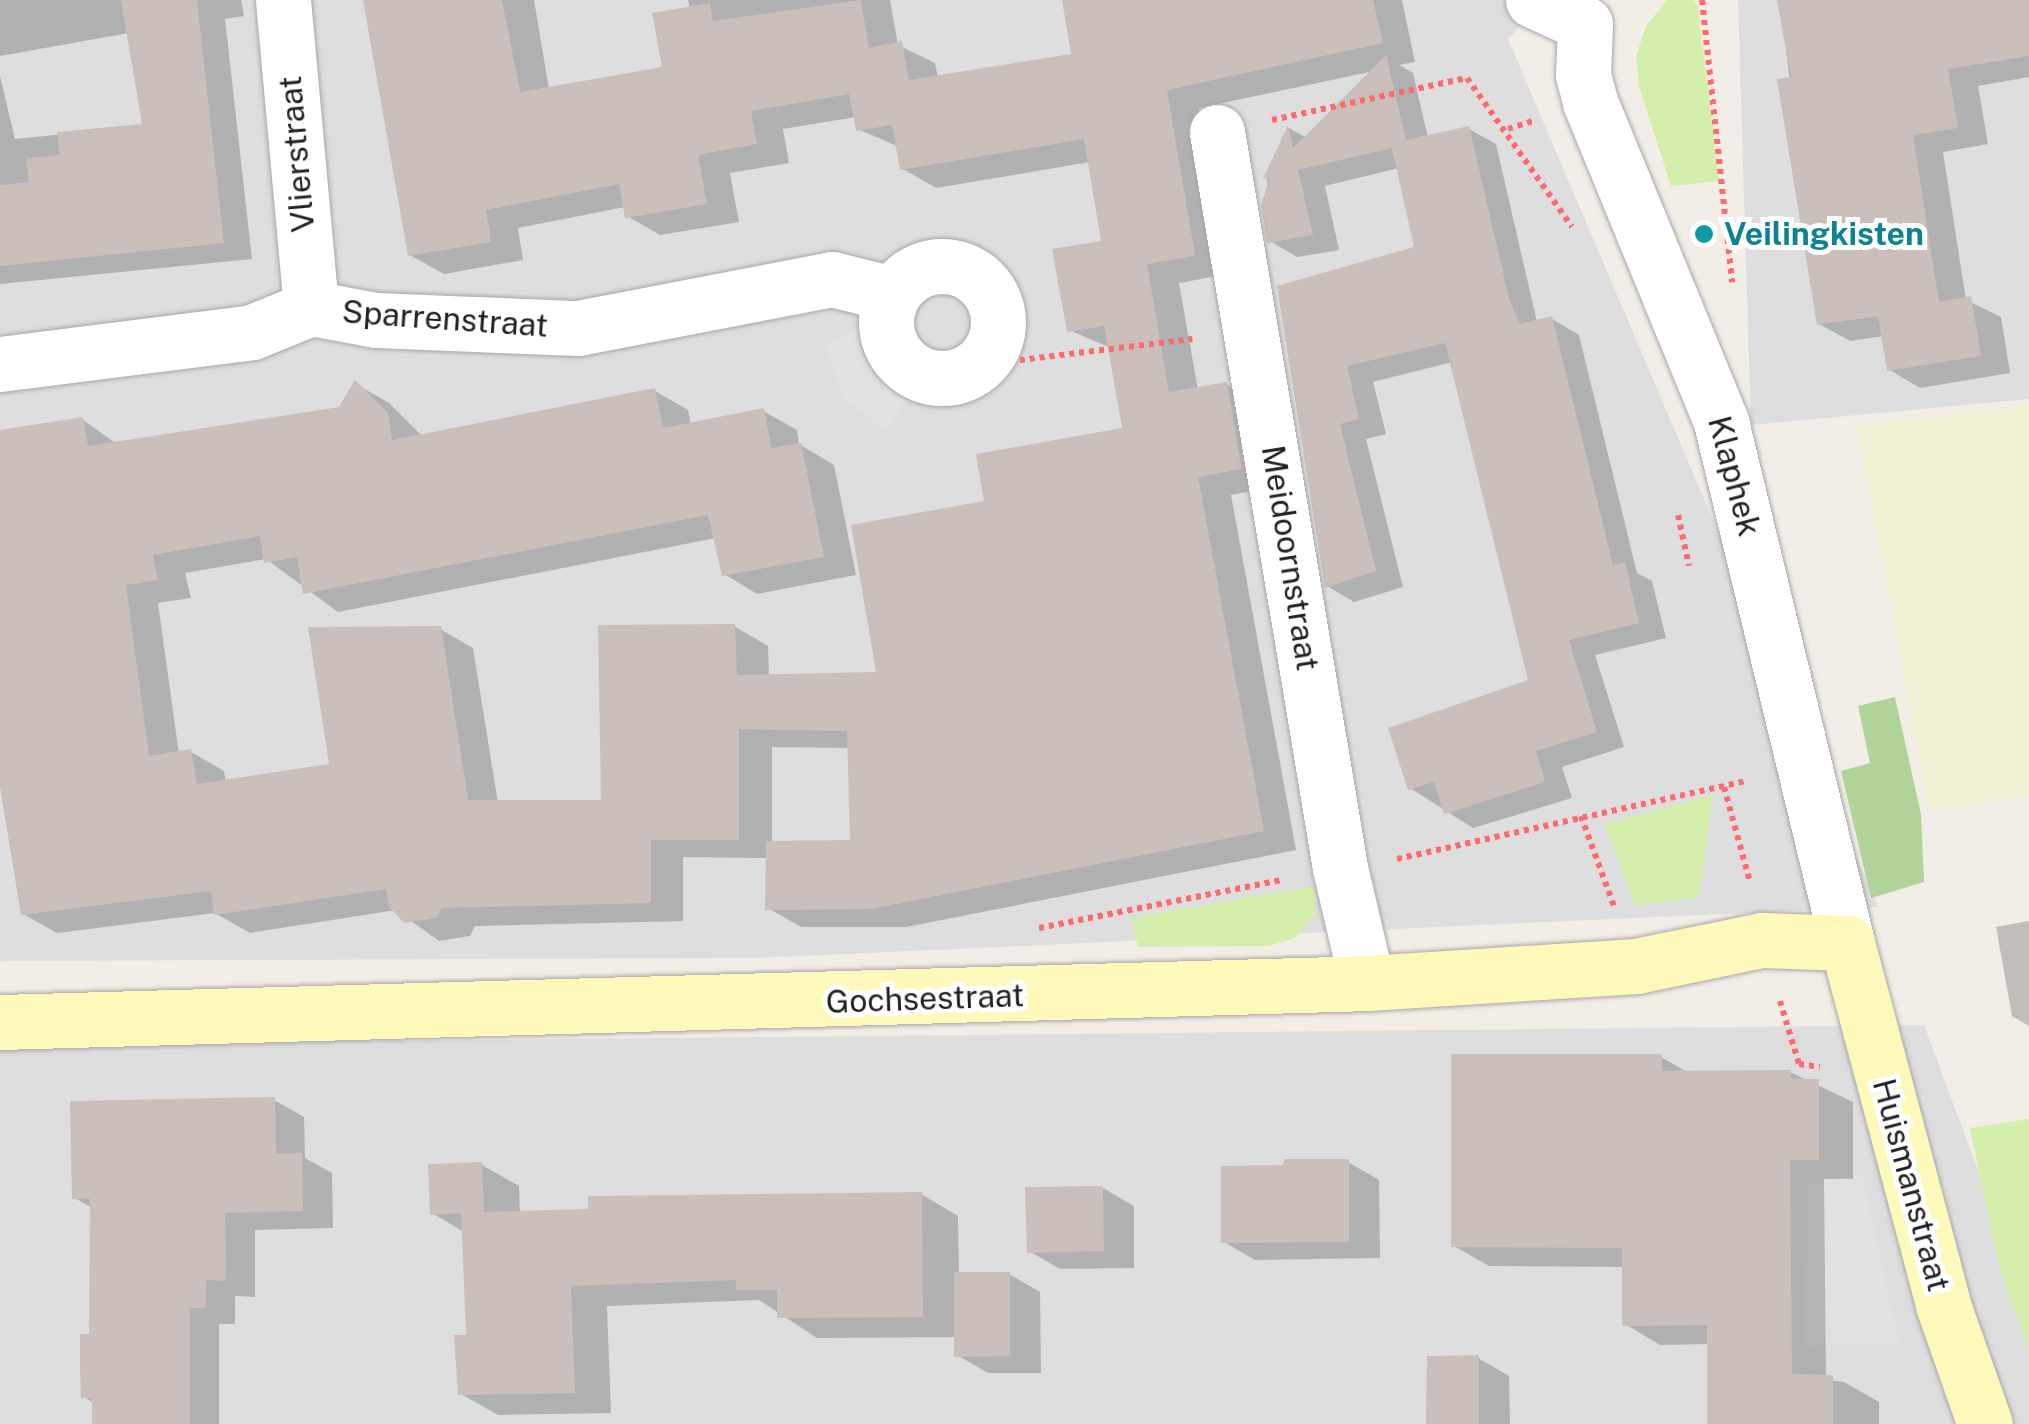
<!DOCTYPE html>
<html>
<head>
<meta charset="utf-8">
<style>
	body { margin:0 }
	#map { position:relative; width:2029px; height:1424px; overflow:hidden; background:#f2ede7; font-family:"Public Sans",sans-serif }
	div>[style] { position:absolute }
	.residential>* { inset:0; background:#dfdede }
	.farmland>* { inset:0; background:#f1f0d2 }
	.grass>* { inset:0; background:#d4eeab }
	.forest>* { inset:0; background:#b1d49a }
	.parking>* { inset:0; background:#e1e1e1 }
	.shadow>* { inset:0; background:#0003 }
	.building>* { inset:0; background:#cabfba }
	.path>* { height:6px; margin-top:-3px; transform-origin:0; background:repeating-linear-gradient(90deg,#ff6b6d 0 5px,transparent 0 10px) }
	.roads { filter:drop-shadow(0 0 2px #a8a8a8) drop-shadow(0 0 2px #a8a8a8) }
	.street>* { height:55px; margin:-27.5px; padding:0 27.5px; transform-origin:27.5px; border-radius:27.5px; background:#fff }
	.street>.ring { margin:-27.5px; padding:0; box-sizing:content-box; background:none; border:55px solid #fff; border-radius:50% }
	.secondary>* { height:55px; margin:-27.5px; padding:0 27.5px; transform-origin:27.5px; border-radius:27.5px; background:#fef9ba }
	.dots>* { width:28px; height:28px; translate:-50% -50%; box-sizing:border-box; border:5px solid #fff; border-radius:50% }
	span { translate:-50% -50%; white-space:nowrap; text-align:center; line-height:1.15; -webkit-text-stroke:10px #fff; paint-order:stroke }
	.street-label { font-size:32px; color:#212121 }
	.culture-label { font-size:32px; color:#0d838f; font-weight:700 }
	.left { translate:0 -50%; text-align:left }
</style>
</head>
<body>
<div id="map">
	<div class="residential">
		<i style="clip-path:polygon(0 0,1543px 0,1508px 39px,1878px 907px,757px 958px,0 961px)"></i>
		<i style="clip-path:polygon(1738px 0,2029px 0,2029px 399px,1751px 425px)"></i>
		<i style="clip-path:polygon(1924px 1025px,2029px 1307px,2029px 1424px,0 1424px,0 1045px)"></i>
	</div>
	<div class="farmland">
		<i style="clip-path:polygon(2029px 405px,2029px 796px,1929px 811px,1857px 426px)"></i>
	</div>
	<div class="grass">
		<i style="clip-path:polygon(1667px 0,1694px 0,1698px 7px,1719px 181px,1671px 186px,1639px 86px,1636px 56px,1646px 26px)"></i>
		<i style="clip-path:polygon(1713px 795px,1699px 897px,1636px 906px,1604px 824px)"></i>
		<i style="clip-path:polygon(1314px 886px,1315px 914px,1295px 938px,1268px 946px,1138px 947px,1131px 918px)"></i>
		<i style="clip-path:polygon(2029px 1119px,2029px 1348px,2000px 1270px,1970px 1128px)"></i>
	</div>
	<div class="forest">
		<i style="clip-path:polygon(1895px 697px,1921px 814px,1924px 882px,1871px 898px,1841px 771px,1870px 763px,1858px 706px)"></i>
	</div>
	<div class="parking">
		<i style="clip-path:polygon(854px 329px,908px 397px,885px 431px,842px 396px,825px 346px)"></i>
		<i style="clip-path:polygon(1862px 1173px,1899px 1344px,1806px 1346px,1807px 1185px)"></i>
	</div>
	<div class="shadow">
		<i style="clip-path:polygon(0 0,241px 0,244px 16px,225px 19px,252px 259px,0 284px,0 76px,15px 139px,145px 126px,129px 33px,0 56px)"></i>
		<i style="clip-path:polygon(evenodd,366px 0,534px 0,549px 89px,665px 69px,695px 34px,688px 0,890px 0,898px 45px,935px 63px,938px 78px,1074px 56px,1064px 0,1402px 0,1415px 62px,1399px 65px,1413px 73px,1428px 138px,1469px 129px,1496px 144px,1537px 322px,1552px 319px,1579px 335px,1637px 573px,1652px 581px,1666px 638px,1595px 655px,1624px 747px,1562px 767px,1572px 798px,1473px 828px,1410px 788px,1531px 682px,1453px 362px,1373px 382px,1386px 434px,1366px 439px,1403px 587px,1354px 602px,1327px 586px,1279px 288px,1417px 248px,1399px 168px,1325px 186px,1339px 250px,1297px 257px,1270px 241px,1267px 178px,1289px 128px,1307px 138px,1374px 71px,1199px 108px,1228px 274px,1179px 283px,1198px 390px,1227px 385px,1260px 404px,1274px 487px,1231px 495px,1296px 850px,906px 927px,801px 927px,768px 908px,768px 858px,683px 857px,683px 921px,475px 926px,470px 936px,439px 941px,396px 910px,250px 933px,215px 913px,57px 933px,23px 914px,0 770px,0 433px,83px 420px,117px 444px,341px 409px,356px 384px,389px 403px,421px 435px,655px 391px,688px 410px,691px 425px,763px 411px,797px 430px,799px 444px,834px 465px,856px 575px,757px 594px,724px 574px,716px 538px,338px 612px,266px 559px,185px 573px,191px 598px,158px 603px,179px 754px,191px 752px,224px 771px,226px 782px,332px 766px,440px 629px,473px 648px,498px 803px,603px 803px,734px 626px,768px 646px,769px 677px,879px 675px,987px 503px,1125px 430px,1111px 348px,1069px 330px,1104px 243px,1090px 162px,936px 188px,903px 169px,899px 147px,858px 129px,856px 117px,783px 129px,789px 163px,730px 173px,739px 222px,660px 235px,627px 216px,625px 207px,518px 228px,523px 260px,444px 274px,410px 255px,366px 0,772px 747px,850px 748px,852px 842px,772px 843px,772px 747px)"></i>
		<i style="clip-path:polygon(1780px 0,2029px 0,2029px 77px,1978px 86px,1988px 144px,1943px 152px,1966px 300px,2001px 317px,2010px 373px,1920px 388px,1890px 370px,1884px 336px,1850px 341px,1819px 324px)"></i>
		<i style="clip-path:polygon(2029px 921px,2029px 1026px,2012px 1016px,1996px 927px)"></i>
		<i style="clip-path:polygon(1661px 1057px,1689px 1073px,1790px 1072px,1853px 1102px,1853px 1179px,1824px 1179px,1826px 1380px,1844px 1382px,1879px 1402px,1879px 1424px,1709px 1424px,1709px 1344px,1660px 1345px,1625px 1324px,1624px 1267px,1489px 1266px,1454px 1246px)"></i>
		<i style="clip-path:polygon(274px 1100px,304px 1117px,305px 1158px,332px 1173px,333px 1228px,255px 1230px,255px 1297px,235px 1296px,235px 1324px,219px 1324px,219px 1424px,99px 1424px,95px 1404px,84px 1397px,92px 1337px,92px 1208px,75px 1198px)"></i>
		<i style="clip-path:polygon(1348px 1162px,1379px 1180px,1380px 1258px,1255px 1260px,1224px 1242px)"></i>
		<i style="clip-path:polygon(482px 1165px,519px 1186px,520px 1214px,921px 1194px,958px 1216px,959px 1275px,1009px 1274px,1040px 1292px,1041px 1373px,988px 1373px,957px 1355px,957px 1337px,817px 1338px,759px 1300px,607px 1306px,611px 1413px,498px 1415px,461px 1394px,468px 1337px,464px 1232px,432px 1213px)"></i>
		<i style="clip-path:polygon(1103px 1188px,1134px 1206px,1134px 1268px,1060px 1269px,1029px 1251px)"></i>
		<i style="clip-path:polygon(1478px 1358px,1509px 1376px,1510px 1424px,1429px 1424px)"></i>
	</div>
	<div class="building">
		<i style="clip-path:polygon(121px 0,197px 0,224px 243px,0 266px,0 185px,29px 182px,26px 158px,60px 155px,57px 132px,142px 124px)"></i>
		<i style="clip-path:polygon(363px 0,502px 0,520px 92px,662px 67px,652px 13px,710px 3px,713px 21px,861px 0,869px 48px,902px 41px,909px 80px,1071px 54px,1062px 0,1373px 0,1383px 43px,1167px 90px,1195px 256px,1147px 264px,1169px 392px,1227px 382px,1242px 469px,1198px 477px,1264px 831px,871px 909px,765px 910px,766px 841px,850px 840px,847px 731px,739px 729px,739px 840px,651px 840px,651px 903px,442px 908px,436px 918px,404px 923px,389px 907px,386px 889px,214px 915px,211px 891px,21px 915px,0 787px,0 430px,83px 417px,88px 446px,339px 407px,355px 380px,388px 413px,392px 440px,655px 388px,663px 428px,764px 408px,771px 448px,801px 443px,824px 557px,722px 576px,708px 515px,303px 594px,297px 557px,264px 563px,260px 536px,153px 555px,158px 580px,126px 585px,149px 756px,191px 749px,197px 784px,329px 764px,308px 627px,441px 626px,468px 800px,601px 800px,598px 625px,735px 624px,737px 675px,876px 672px,851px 525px,984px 501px,976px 454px,1122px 428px,1104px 326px,1067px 332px,1052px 249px,1101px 241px,1084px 139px,900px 170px,892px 125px,856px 131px,849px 94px,751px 111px,757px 144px,698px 155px,707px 204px,625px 218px,619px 184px,486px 210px,491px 242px,408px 256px)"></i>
		<i style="clip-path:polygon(1777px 0,2029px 0,2029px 56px,1948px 69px,1958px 128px,1913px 135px,1939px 302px,1971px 296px,1981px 356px,1887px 371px,1878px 316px,1817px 325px,1777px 79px,1791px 77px)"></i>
		<i style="clip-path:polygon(1386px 55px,1406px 140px,1469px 126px,1510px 302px,1520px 324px,1552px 316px,1613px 565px,1625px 562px,1639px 623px,1569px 640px,1597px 732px,1536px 751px,1545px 782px,1444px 814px,1434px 782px,1408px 790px,1388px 728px,1528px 680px,1445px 343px,1347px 366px,1359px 419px,1340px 424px,1376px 571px,1325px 588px,1277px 286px,1414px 247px,1392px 148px,1298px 170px,1313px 235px,1267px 243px,1261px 205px,1270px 177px,1263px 179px,1288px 125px,1293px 148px)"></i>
		<i style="clip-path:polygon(1451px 1054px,1662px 1054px,1662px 1071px,1791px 1070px,1791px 1079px,1819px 1079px,1819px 1160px,1790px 1160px,1792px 1374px,1833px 1375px,1833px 1424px,1707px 1424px,1707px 1325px,1622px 1326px,1622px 1248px,1451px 1247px)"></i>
		<i style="clip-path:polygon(275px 1097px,276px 1153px,302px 1153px,303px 1211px,225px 1213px,226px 1281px,206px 1280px,206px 1308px,190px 1308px,190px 1424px,92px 1424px,92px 1398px,81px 1398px,80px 1367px,80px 1334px,89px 1334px,90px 1199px,72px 1199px,70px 1101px)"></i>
		<i style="clip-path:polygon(1284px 1159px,1349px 1159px,1349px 1242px,1221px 1243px,1221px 1166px,1283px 1165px)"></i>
		<i style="clip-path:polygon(482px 1162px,484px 1212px,588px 1209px,588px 1196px,922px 1192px,923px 1317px,777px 1318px,777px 1290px,736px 1290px,736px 1280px,571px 1286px,575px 1393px,458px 1395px,454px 1335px,466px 1335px,461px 1213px,430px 1215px,428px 1164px)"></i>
		<i style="clip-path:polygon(1103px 1186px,1104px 1251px,1027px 1253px,1025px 1187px)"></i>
		<i style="clip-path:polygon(954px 1272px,1010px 1272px,1010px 1356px,954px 1357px)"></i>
		<i style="clip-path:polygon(1479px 1355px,1479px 1424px,1426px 1424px,1427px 1356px)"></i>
	</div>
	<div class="path">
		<i style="left:1702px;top:0;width:284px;rotate:83.9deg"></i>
		<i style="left:1272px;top:120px;width:199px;rotate:-12.2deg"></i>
		<i style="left:1467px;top:78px;width:182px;rotate:54.8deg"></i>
		<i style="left:1508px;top:129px;width:28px;rotate:-18deg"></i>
		<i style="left:980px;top:365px;width:214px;rotate:-7deg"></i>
		<i style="left:1678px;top:515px;width:52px;rotate:77.8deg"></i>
		<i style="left:1724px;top:787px;width:98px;rotate:74.7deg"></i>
		<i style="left:1581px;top:816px;width:99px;rotate:69.9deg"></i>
		<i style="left:1397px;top:859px;width:358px;rotate:-12.6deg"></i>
		<i style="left:1039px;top:928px;width:247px;rotate:-11.2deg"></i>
		<i style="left:1780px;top:1001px;width:66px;rotate:73.2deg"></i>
		<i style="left:1799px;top:1064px;width:21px;rotate:8deg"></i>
	</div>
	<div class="roads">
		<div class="street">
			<i style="left:283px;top:0;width:309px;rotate:84.8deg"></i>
			<i style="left:1533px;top:0;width:57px;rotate:24.8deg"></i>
			<i style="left:1585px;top:24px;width:51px;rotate:92.2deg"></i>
			<i style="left:1583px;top:75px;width:28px;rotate:75deg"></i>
			<i style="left:1590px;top:102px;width:346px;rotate:67.7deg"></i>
			<i style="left:1721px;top:422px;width:536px;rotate:76.4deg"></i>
			<i style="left:1217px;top:132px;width:746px;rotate:80.51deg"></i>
			<i style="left:1340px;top:868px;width:118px;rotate:76.8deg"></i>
			<i class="ring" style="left:886px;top:266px;width:57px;height:57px"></i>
			<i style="left:0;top:364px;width:254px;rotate:-7.2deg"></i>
			<i style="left:252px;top:332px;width:64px;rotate:-22.1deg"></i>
			<i style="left:311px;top:308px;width:66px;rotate:10.5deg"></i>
			<i style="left:376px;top:320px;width:202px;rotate:2.3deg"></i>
			<i style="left:578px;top:328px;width:259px;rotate:-10.9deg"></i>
			<i style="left:832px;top:279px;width:62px;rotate:14deg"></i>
		</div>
		<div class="secondary">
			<i style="left:0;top:1022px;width:1368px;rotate:-1.63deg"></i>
			<i style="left:1367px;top:983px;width:270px;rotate:-3.6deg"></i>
			<i style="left:1636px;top:966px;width:129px;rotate:-11.7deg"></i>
			<i style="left:1762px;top:940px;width:85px;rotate:2deg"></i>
			<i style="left:1847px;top:943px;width:375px;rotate:75.1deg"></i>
			<i style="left:1943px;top:1305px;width:126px;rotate:70.6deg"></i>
		</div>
	</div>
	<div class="dots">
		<i style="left:1704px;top:234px;background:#0f9aa8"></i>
	</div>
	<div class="street-label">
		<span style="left:297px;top:154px;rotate:-95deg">Vlierstraat</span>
		<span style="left:445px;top:319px;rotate:4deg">Sparrenstraat</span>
		<span style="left:1734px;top:476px;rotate:75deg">Klaphek</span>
		<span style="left:1290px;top:558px;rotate:81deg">Meidoornstraat</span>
		<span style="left:925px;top:999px;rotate:-2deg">Gochsestraat</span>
		<span style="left:1911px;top:1185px;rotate:75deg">Huismanstraat</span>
	</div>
	<div class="culture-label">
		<span class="left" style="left:1724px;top:234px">Veilingkisten</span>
	</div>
</div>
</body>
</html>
